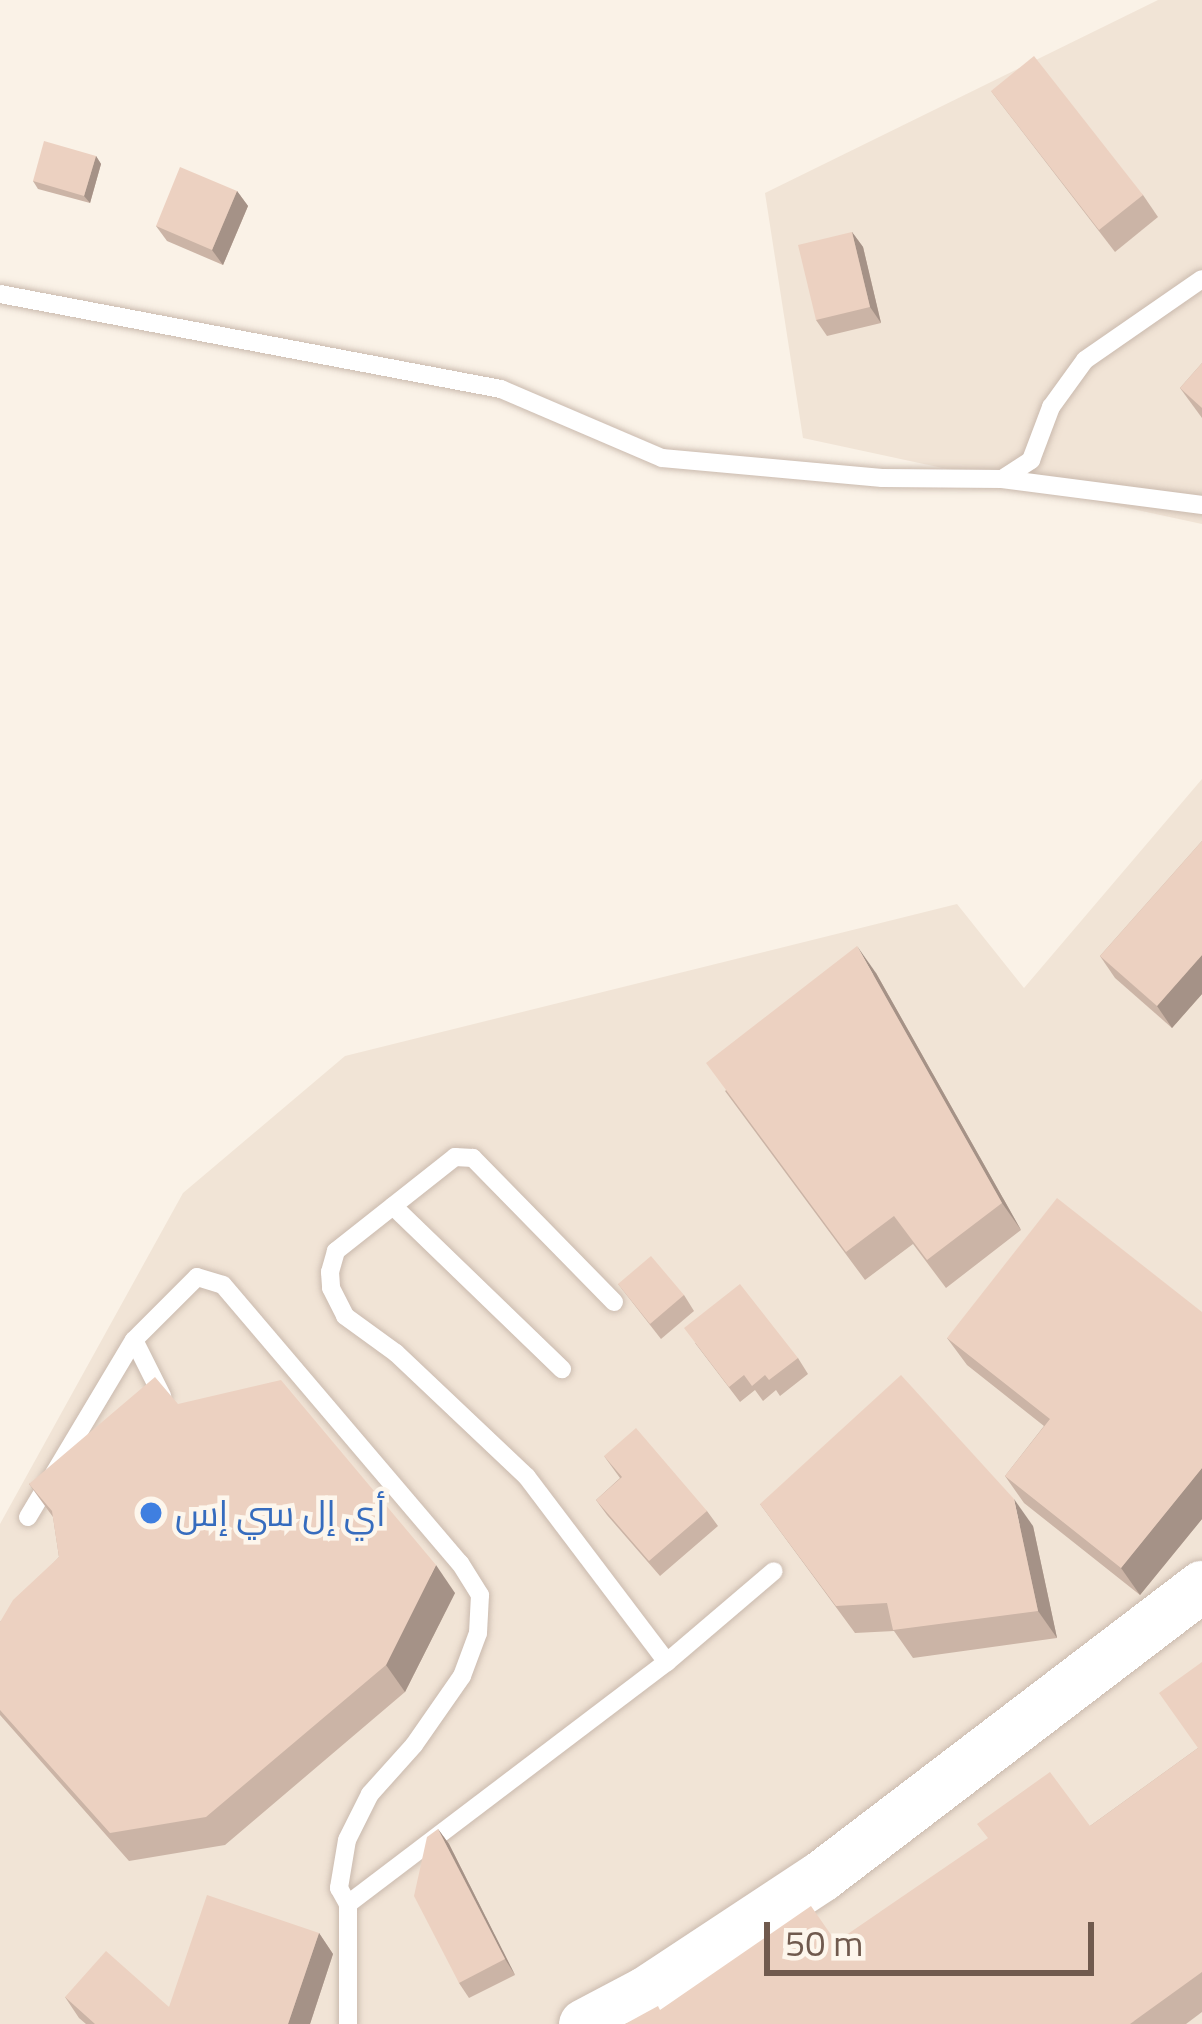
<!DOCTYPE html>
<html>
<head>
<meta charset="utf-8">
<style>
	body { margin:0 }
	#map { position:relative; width:1202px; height:2024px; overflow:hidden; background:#faf2e7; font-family:"Titillium Web",Cairo,sans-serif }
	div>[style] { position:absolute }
	.residential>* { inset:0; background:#f1e4d6 }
	.roads { filter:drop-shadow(0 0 3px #cabaae) drop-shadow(0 0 3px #cabaae) }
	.lane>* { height:18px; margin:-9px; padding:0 9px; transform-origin:9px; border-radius:9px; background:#fff }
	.secondary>* { height:51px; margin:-25.5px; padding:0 25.5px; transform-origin:25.5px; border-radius:25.5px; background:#fff }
	.wall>* { inset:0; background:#cbb4a6 }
	.shaded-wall>* { inset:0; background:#a59287 }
	.building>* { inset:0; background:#ecd1c1 }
	.dots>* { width:33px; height:33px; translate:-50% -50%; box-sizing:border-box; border:6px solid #fdf6ec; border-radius:50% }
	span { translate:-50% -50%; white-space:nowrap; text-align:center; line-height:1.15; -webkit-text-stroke:9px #fdf6ec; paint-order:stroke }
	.shop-label { font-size:36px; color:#366cbe }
	.left { translate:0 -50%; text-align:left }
	.scale { position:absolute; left:764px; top:1922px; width:330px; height:54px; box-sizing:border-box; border:6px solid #705a4e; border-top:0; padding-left:15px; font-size:36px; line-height:42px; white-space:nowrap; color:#705a4e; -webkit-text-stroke:9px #fdf6ec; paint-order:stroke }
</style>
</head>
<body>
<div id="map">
	<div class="residential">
		<i style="clip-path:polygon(1158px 0,1202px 0,1202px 524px,803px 438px,765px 193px)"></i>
		<i style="clip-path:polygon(1202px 779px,1202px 2024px,0 2024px,0 1524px,183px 1193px,345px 1056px,957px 904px,1024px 988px)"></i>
	</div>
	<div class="roads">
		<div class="lane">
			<i style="left:0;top:294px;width:510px;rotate:10.74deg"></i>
			<i style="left:501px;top:389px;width:175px;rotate:23.2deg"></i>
			<i style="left:662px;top:458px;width:221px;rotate:5.2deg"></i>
			<i style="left:882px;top:478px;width:120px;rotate:0.5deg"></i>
			<i style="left:1002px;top:479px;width:202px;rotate:7.4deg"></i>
			<i style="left:1002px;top:479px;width:35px;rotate:-33deg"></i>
			<i style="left:1031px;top:460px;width:57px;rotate:-69.3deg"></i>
			<i style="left:1051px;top:407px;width:58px;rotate:-54.1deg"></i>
			<i style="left:1085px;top:360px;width:142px;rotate:-34.7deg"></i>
			<i style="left:393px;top:1206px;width:235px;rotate:44deg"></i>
			<i style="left:614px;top:1302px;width:202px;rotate:-134.4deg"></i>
			<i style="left:473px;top:1158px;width:18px;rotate:-177deg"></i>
			<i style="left:455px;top:1157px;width:152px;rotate:141.7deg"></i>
			<i style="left:336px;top:1251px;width:22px;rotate:106deg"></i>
			<i style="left:330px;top:1272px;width:16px;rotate:86deg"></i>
			<i style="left:331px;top:1288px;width:31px;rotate:63deg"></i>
			<i style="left:345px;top:1316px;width:63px;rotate:36deg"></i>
			<i style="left:396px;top:1353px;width:180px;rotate:43.4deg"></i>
			<i style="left:527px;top:1477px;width:232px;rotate:52.9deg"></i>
			<i style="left:134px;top:1340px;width:63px;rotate:63.4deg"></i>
			<i style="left:28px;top:1517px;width:206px;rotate:-59.1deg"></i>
			<i style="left:134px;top:1340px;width:89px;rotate:-45deg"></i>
			<i style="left:197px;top:1277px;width:27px;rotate:17deg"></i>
			<i style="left:223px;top:1285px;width:365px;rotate:49.6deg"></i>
			<i style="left:460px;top:1563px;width:38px;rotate:58deg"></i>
			<i style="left:480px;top:1595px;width:38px;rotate:93deg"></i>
			<i style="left:478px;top:1633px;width:46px;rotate:110.4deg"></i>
			<i style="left:462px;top:1676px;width:84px;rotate:124.8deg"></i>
			<i style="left:414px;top:1745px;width:66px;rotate:131.9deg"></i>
			<i style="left:370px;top:1794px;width:51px;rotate:116.6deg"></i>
			<i style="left:347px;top:1840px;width:49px;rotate:99.5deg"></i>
			<i style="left:339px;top:1888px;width:18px;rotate:61deg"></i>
			<i style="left:348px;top:1904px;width:120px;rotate:90deg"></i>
			<i style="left:348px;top:1904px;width:400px;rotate:-37.2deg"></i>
			<i style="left:667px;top:1662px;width:140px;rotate:-40.4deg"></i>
		</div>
		<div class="secondary">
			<i style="left:584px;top:2024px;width:69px;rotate:-27.7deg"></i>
			<i style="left:645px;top:1992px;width:211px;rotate:-33.4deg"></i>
			<i style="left:821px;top:1876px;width:479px;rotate:-37.3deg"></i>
		</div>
	</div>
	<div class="wall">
		<i style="clip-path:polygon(991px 91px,1143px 195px,1158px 217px,1115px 252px)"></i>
		<i style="clip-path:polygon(96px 156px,101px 164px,90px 203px,38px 189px,33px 181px)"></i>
		<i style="clip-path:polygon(237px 191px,248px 206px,223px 265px,167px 241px,156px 226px)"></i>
		<i style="clip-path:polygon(852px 232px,863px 247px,881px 323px,827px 336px,816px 320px)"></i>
		<i style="clip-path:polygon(1202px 363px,1202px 418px,1180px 388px)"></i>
		<i style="clip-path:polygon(1202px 841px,1202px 994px,1172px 1028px,1115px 978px,1100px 956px)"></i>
		<i style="clip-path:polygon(876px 973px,1021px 1230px,946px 1288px,913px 1244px,865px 1280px,725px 1091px)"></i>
		<i style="clip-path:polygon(618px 1284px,684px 1295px,694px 1311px,661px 1339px)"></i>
		<i style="clip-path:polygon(1202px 1312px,1202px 1519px,1140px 1595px,1024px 1503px,1005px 1476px,1044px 1426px,967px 1365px,947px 1338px)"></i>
		<i style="clip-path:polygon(695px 1343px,798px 1358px,808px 1374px,780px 1396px,776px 1390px,763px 1401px,755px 1390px,740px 1402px)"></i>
		<i style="clip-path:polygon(178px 1404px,455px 1593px,405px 1692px,225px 1845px,129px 1861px,0 1715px,0 1622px,59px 1557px,53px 1517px,29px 1484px)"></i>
		<i style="clip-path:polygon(604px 1456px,707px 1511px,718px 1526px,660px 1576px,607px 1515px,596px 1500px,620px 1478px)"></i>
		<i style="clip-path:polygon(760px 1504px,1033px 1526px,1057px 1638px,913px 1658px,894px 1631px,855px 1633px)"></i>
		<i style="clip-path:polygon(1202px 1662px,1202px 2012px,1186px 2024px,625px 2024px,836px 1942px,1090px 1826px,1198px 1748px)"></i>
		<i style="clip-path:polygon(438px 1829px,449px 1844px,515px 1975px,469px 1998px,459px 1983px)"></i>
		<i style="clip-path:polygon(319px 1933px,333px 1954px,310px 2024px,86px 2024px,79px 2018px,65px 1997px,169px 2007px)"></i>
	</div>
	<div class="shaded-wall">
		<i style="clip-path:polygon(96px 156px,101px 164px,90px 203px,84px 196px)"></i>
		<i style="clip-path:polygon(237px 191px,248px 206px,223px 265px,212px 250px)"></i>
		<i style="clip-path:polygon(852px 232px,863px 247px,881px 323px,870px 307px)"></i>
		<i style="clip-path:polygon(857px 946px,876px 973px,1021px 1230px,1002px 1203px)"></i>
		<i style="clip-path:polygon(1202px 955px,1202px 994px,1172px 1028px,1157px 1006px)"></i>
		<i style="clip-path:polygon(1202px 1468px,1202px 1519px,1140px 1595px,1121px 1568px)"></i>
		<i style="clip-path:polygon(1014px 1499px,1033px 1526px,1057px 1638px,1038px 1611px)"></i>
		<i style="clip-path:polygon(436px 1565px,455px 1593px,405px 1692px,386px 1665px)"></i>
		<i style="clip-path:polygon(438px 1829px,449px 1844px,515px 1975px,505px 1959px)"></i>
		<i style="clip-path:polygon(319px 1933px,333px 1954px,310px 2024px,288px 2024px)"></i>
	</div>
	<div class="building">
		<i style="clip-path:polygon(1034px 56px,1143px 195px,1099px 230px,991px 91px)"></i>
		<i style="clip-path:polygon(44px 141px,96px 156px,84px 196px,33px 181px)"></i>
		<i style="clip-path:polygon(180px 167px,237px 191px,212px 250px,156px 226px)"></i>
		<i style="clip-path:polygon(852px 232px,870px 307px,816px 320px,798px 245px)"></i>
		<i style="clip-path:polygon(1202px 363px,1202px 408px,1180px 388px)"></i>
		<i style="clip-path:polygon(1202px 841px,1202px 955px,1157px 1006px,1100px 956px)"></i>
		<i style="clip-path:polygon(857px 946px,1002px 1203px,927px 1260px,894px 1216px,846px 1252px,706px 1063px)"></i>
		<i style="clip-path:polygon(1057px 1198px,1202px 1312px,1202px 1468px,1121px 1568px,1005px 1476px,1050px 1419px,947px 1338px)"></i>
		<i style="clip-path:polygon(651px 1256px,684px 1295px,650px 1324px,618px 1284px)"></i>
		<i style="clip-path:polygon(740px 1284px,798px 1358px,769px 1380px,765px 1375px,752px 1386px,744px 1375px,729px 1387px,684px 1328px)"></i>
		<i style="clip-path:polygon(901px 1375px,1014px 1499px,1038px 1611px,893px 1630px,887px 1603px,836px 1606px,760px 1504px)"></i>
		<i style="clip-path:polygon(155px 1377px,178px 1404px,281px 1380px,436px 1565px,386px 1665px,206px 1817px,110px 1833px,0 1710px,0 1622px,13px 1600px,59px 1557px,52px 1511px,29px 1484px)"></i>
		<i style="clip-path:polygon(636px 1428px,707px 1511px,649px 1561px,596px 1500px,622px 1477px,604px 1456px)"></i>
		<i style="clip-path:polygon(1202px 1662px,1202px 1972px,1130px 2024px,625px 2024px,658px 2006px,660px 2010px,811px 1906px,836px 1942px,988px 1838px,977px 1824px,1050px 1772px,1090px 1826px,1198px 1748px,1159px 1693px)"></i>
		<i style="clip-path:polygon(438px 1829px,505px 1959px,459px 1983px,414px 1896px,427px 1837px)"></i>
		<i style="clip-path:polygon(207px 1895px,319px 1933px,288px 2024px,95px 2024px,65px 1997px,106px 1951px,169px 2007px)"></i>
	</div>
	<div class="dots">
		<i style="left:151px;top:1513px;background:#3f7fe0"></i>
	</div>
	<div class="shop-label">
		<span class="left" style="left:175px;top:1513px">أي إل سي إس</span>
	</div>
	<div class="scale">50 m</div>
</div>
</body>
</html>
